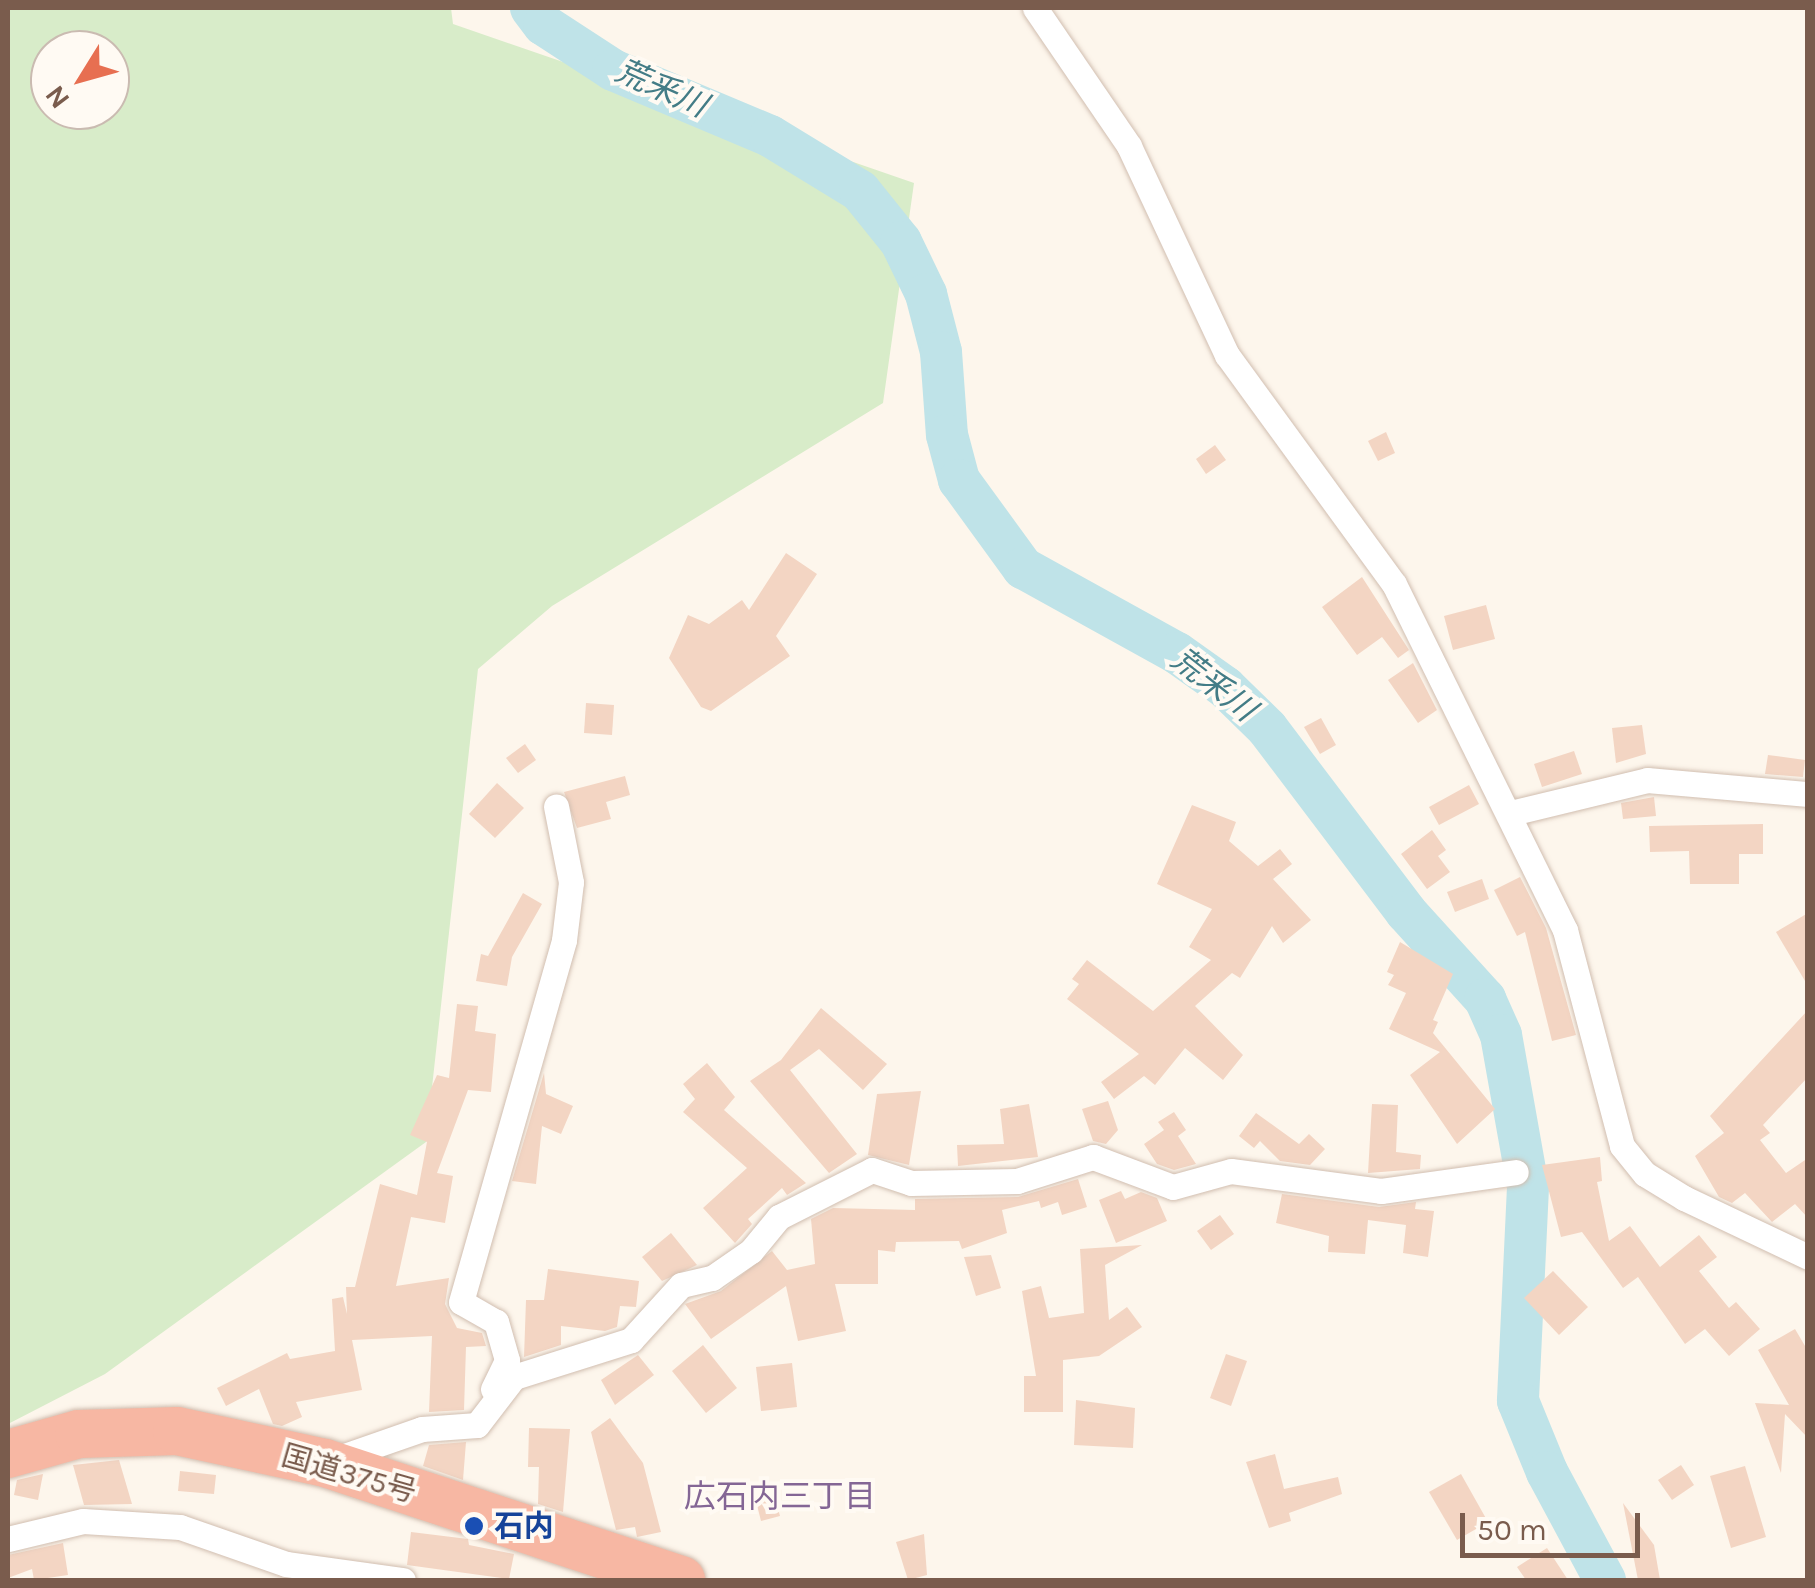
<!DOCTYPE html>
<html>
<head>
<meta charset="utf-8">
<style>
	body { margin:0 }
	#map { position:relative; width:1815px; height:1588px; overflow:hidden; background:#fdf6ec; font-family:Karla,"Noto Sans JP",sans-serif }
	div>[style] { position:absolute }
	.green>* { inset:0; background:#d8ecc9 }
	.river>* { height:42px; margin:-21px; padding:0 21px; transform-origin:21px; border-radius:21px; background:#bfe3e8 }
	.building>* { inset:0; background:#f3d5c3 }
	.roads { filter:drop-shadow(0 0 2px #d1beb0) drop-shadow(0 0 2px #d1beb0) }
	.street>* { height:25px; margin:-12.5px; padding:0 12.5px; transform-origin:12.5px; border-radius:12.5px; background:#fff }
	.highway>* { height:48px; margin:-24px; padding:0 24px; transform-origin:24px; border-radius:24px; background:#f7b7a3 }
	.dots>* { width:28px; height:28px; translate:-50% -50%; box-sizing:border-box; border:5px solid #fffaf3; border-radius:50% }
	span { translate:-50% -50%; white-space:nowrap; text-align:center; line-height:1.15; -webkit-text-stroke:8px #fffaf3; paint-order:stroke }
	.street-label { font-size:30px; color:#7a5c4d }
	.transit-label { font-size:30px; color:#164399; font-weight:700 }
	.left { translate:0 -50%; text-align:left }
	.water-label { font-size:32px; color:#437c86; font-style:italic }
	.neighbourhood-label { font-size:32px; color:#846695 }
	.frame { position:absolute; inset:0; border:10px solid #7a5c4d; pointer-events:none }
	.north { position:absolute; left:30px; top:30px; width:100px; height:100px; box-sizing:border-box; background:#fffaf3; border:2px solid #cabbb1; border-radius:50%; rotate:233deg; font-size:28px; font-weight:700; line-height:40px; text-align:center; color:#7a5c4d }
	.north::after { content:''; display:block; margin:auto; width:35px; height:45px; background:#e76f51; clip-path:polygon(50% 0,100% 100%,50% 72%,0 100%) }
	.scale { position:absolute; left:1460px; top:1513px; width:180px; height:45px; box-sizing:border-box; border:5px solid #7a5c4d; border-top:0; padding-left:12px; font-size:30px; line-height:35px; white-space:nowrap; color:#7a5c4d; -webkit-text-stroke:8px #fffaf3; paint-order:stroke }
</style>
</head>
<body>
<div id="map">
	<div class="green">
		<i style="clip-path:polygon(evenodd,8px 8px,451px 8px,453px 24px,914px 183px,883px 403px,552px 606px,478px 669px,426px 1142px,105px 1374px,8px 1424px,8px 8px,50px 50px,110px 50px,110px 110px,50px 110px,50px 50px)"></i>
	</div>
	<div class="river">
		<i style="left:531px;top:8px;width:21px;rotate:53deg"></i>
		<i style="left:544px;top:25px;width:82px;rotate:33.1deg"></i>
		<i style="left:613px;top:70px;width:170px;rotate:22.8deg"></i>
		<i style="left:770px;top:136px;width:105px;rotate:31.4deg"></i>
		<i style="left:860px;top:191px;width:65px;rotate:51.2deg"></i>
		<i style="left:901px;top:242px;width:58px;rotate:64.3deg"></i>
		<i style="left:926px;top:294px;width:60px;rotate:75.5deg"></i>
		<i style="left:941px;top:352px;width:83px;rotate:85.9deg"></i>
		<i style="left:947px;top:435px;width:47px;rotate:75.1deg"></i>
		<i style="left:959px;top:480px;width:109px;rotate:54deg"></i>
		<i style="left:1023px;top:568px;width:176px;rotate:28.9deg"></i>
		<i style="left:1177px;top:653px;width:59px;rotate:35.3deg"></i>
		<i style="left:1225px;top:687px;width:59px;rotate:44.3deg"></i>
		<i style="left:1267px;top:728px;width:231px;rotate:52.9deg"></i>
		<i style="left:1406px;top:912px;width:118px;rotate:47.8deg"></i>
		<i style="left:1485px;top:999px;width:39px;rotate:66deg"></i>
		<i style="left:1501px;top:1035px;width:154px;rotate:79.9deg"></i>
		<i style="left:1528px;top:1187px;width:214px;rotate:92.7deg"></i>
		<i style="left:1518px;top:1401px;width:77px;rotate:67.8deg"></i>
		<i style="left:1547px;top:1472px;width:123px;rotate:61.8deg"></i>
	</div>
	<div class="building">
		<i style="clip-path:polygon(1386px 432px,1395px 453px,1378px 461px,1368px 441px)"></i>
		<i style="clip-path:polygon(1215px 445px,1226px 460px,1206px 474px,1196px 459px)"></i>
		<i style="clip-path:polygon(786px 553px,817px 574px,776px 636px,790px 656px,711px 711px,701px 707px,669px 658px,688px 615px,709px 624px,742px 600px,749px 610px)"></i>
		<i style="clip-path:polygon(1362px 577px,1409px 650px,1398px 658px,1382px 637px,1357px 655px,1322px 607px)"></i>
		<i style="clip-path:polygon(1486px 605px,1495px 639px,1453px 650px,1444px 616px)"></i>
		<i style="clip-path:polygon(1413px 663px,1437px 710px,1418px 723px,1388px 680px)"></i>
		<i style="clip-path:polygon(586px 703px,614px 705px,612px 735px,584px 733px)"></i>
		<i style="clip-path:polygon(1321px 718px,1336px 745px,1320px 754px,1304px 727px)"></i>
		<i style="clip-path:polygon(1642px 725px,1646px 754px,1616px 763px,1612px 728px)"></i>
		<i style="clip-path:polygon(525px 744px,536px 760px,518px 773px,506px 758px)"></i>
		<i style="clip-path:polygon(1574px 751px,1582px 774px,1542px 787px,1534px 764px)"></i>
		<i style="clip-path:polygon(1768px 755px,1805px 760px,1803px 777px,1765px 774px)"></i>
		<i style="clip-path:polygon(625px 776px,630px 795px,606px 802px,611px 819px,577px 828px,564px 792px)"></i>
		<i style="clip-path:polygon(497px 783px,524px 808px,495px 838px,469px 814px)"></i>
		<i style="clip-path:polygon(1469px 785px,1479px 804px,1439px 825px,1429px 807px)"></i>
		<i style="clip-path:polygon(1654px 797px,1656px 816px,1623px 819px,1621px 803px)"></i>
		<i style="clip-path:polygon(1192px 805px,1236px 822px,1229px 841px,1258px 866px,1280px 849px,1292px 864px,1273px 879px,1311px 920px,1283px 943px,1272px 926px,1240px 978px,1232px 973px,1195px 1006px,1243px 1055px,1223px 1080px,1185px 1048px,1155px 1085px,1144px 1076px,1114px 1099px,1101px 1082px,1139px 1054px,1067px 999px,1079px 984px,1072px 979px,1087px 960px,1153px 1011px,1211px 960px,1189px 947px,1212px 909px,1157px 884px)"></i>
		<i style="clip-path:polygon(1763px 824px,1763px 854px,1739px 854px,1739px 884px,1690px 884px,1689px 851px,1650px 852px,1649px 826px)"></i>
		<i style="clip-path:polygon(1432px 830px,1446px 850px,1438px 856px,1450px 872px,1427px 889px,1401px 854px)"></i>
		<i style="clip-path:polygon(1520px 877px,1546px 928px,1576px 1035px,1552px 1041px,1525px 932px,1517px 936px,1494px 890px)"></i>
		<i style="clip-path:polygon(1482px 879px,1489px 899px,1455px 912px,1447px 892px)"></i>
		<i style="clip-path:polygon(523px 893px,542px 904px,512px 957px,507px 986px,476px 981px,481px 954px,488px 956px)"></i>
		<i style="clip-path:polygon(1808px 913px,1808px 986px,1776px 932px)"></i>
		<i style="clip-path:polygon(1400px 942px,1453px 974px,1433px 1020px,1438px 1022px,1433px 1033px,1495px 1109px,1457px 1144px,1410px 1075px,1440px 1052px,1389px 1029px,1406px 993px,1388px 985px,1394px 975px,1387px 972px)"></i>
		<i style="clip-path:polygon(457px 1004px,478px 1006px,475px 1031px,496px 1034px,491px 1092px,468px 1090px,437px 1173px,453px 1176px,445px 1223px,411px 1217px,396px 1286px,449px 1278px,445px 1304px,457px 1328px,482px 1333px,486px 1346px,466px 1347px,464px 1410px,429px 1412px,432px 1336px,352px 1340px,362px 1390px,296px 1402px,302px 1417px,282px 1426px,273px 1424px,259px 1389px,226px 1406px,217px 1388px,287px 1353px,290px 1359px,335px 1351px,332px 1299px,343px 1297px,347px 1314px,346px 1287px,355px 1287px,380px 1184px,417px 1195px,427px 1142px,410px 1135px,437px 1075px,449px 1078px)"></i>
		<i style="clip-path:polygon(821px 1008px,887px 1064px,863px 1090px,819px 1049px,790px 1070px,857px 1154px,829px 1173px,750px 1081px,781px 1060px)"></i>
		<i style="clip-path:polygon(1808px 1010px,1808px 1077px,1763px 1125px,1770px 1133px,1760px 1140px,1786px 1173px,1808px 1158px,1808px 1218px,1795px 1204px,1772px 1222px,1745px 1193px,1732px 1203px,1719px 1197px,1695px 1156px,1724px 1133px,1710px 1116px)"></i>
		<i style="clip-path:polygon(707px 1063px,735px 1097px,724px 1110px,806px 1183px,787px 1195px,782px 1188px,748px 1219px,752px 1224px,735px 1243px,703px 1208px,747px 1168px,683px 1112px,695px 1099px,683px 1084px)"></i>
		<i style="clip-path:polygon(544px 1073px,546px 1094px,573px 1106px,561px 1134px,542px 1126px,536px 1184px,512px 1181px)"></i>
		<i style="clip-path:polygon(921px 1091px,909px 1165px,868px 1155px,877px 1094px)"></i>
		<i style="clip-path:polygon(1108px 1101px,1118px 1130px,1106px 1144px,1093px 1141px,1082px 1109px)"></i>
		<i style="clip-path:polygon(1029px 1104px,1038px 1157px,958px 1166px,957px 1145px,1004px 1144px,1000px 1109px)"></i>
		<i style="clip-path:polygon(1372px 1104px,1398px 1105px,1396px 1152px,1421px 1155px,1420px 1169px,1368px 1173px)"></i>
		<i style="clip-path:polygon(1174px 1112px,1186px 1130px,1178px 1136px,1196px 1164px,1174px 1170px,1157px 1164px,1144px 1144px,1164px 1130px,1158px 1122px)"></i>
		<i style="clip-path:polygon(1256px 1113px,1299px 1144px,1309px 1134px,1325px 1149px,1310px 1165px,1280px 1161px,1260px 1141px,1254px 1148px,1239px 1136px)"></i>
		<i style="clip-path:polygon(1600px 1157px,1602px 1181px,1597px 1182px,1609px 1241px,1630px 1226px,1660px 1267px,1699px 1235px,1717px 1257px,1699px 1271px,1729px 1308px,1736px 1302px,1760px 1329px,1729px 1356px,1705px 1329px,1685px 1344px,1638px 1277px,1623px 1288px,1582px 1232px,1561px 1237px,1542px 1165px)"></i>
		<i style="clip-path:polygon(1078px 1179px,1087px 1207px,1062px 1215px,1058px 1202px,1041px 1208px,1039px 1201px,1002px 1210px,1007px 1233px,962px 1249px,959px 1241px,896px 1242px,895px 1252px,878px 1250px,878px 1284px,835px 1284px,846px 1331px,798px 1341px,786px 1286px,711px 1339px,685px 1304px,721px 1291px,772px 1251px,787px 1270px,815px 1264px,811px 1219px,833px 1208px,915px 1210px,915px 1199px,1018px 1197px)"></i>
		<i style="clip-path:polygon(1121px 1191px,1125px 1199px,1141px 1192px,1157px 1198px,1167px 1221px,1116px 1243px,1099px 1200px)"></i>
		<i style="clip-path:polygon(1282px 1194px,1379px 1207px,1416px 1202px,1415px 1209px,1434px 1211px,1428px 1257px,1403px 1253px,1406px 1225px,1368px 1220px,1365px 1254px,1328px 1252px,1329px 1236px,1276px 1223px)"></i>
		<i style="clip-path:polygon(1220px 1215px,1234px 1234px,1211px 1250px,1197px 1231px)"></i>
		<i style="clip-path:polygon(671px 1233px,697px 1265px,662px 1281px,642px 1257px)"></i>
		<i style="clip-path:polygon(1142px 1245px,1105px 1265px,1109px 1320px,1127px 1307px,1142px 1327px,1099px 1356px,1063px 1360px,1063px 1412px,1024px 1412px,1024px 1376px,1036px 1376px,1022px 1291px,1041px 1286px,1049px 1318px,1084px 1313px,1080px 1249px)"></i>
		<i style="clip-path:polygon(991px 1255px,1001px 1288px,976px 1296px,964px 1257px)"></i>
		<i style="clip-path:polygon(548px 1269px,639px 1281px,636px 1307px,620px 1306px,617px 1327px,605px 1331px,561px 1326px,561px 1345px,524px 1357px,526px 1300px,544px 1300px)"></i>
		<i style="clip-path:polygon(1553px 1271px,1588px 1307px,1559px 1335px,1524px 1298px)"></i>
		<i style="clip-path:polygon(1795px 1329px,1808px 1351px,1808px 1438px,1785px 1414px,1781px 1473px,1755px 1403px,1789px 1405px,1758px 1350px)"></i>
		<i style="clip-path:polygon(703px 1345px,737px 1388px,706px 1413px,672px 1371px)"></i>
		<i style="clip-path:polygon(1226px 1354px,1247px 1361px,1231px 1406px,1210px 1398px)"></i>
		<i style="clip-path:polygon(638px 1355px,654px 1375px,615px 1405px,601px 1380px)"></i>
		<i style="clip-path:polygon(792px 1363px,797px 1407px,761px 1411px,756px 1367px)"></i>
		<i style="clip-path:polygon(1076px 1400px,1135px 1408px,1133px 1448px,1074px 1445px)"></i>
		<i style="clip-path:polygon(610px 1418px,643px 1463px,661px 1532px,637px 1537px,635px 1527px,616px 1530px,591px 1432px)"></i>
		<i style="clip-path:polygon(529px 1428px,570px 1429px,563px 1512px,538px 1504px,539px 1467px,528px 1467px)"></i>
		<i style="clip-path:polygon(466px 1442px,463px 1480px,423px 1466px,429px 1445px)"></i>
		<i style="clip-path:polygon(1275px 1454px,1284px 1489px,1338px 1477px,1342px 1494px,1289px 1513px,1291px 1521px,1269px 1528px,1246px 1462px)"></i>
		<i style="clip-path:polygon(119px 1460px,132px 1504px,84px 1505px,73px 1465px)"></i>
		<i style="clip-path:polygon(1681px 1465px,1694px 1485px,1672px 1500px,1658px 1480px)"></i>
		<i style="clip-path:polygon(1745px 1466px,1766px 1537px,1731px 1548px,1710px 1476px)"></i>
		<i style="clip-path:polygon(180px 1471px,216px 1475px,214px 1494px,178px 1491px)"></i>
		<i style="clip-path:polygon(43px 1474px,38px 1500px,14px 1495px,17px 1480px)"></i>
		<i style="clip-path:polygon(1461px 1474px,1488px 1522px,1457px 1540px,1429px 1492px)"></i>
		<i style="clip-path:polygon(771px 1484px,780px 1516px,761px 1521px,753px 1489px)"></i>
		<i style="clip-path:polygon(1623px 1503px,1654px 1545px,1660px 1580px,1638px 1580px)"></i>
		<i style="clip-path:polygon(411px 1532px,468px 1539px,469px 1545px,514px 1554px,509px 1579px,407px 1565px)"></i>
		<i style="clip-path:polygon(924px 1534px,927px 1575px,908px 1580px,896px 1542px)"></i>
		<i style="clip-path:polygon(63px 1543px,68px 1575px,34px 1580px,32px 1569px,8px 1578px,8px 1555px)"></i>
		<i style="clip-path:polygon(1547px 1548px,1568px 1580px,1526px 1580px,1517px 1567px)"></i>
	</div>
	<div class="roads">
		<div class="street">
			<i style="left:1035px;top:8px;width:167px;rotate:55.7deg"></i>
			<i style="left:1129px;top:146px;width:231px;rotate:64.9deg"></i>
			<i style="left:1227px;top:355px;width:283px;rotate:53.9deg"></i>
			<i style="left:1394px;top:584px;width:386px;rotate:63.7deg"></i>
			<i style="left:1565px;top:930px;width:223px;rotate:75.2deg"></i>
			<i style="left:1622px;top:1146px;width:36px;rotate:51deg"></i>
			<i style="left:1645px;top:1174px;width:46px;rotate:31.6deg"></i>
			<i style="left:1684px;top:1198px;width:137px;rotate:25.4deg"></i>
			<i style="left:1511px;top:813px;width:140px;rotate:-13.6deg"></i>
			<i style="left:1647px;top:780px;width:162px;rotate:5deg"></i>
			<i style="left:493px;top:1389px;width:32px;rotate:-64deg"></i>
			<i style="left:507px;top:1360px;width:40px;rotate:-106deg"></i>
			<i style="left:496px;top:1322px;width:40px;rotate:-150.3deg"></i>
			<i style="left:461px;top:1302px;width:376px;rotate:-74.1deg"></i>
			<i style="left:564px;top:940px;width:58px;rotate:-83.1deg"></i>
			<i style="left:571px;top:882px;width:77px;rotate:-101.2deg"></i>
			<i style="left:330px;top:1461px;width:97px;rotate:-19.2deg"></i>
			<i style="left:422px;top:1429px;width:55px;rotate:-4.2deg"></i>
			<i style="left:477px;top:1425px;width:61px;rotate:-52.4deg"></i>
			<i style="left:514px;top:1377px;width:123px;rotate:-17.5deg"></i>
			<i style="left:631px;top:1340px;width:74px;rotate:-47.7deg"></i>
			<i style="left:681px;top:1285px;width:32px;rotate:-13deg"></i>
			<i style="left:712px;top:1278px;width:47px;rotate:-34.7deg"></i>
			<i style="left:751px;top:1251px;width:44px;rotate:-50.5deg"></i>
			<i style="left:779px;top:1217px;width:104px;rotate:-26.8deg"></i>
			<i style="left:872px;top:1170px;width:41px;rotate:18.4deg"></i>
			<i style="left:911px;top:1183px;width:106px;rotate:-1.1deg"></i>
			<i style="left:1017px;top:1181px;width:80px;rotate:-17.5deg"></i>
			<i style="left:1093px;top:1157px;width:85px;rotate:20.6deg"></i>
			<i style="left:1173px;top:1187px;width:60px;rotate:-15.4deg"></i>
			<i style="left:1231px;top:1171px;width:151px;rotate:7.6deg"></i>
			<i style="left:1381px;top:1191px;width:136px;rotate:-8deg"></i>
			<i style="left:8px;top:1539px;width:77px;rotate:-13.5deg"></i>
			<i style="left:83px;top:1521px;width:97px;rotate:3.5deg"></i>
			<i style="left:180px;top:1527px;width:112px;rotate:19.2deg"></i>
			<i style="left:286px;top:1564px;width:118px;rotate:7.8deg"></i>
		</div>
		<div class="highway">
			<i style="left:8px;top:1454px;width:74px;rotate:-15.7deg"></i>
			<i style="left:79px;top:1434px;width:98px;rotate:-1.8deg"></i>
			<i style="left:177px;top:1431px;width:151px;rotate:12.2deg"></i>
			<i style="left:325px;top:1463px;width:375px;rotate:18.2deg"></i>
		</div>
	</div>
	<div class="dots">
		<i style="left:474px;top:1526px;background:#1a4fb4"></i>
	</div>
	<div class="street-label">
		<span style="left:349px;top:1474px;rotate:16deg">国道375号</span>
	</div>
	<div class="transit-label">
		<span class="left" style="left:494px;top:1526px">石内</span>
	</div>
	<div class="water-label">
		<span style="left:661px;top:89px;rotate:24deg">荒釆川</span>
		<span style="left:1213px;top:685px;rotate:38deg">荒釆川</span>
	</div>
	<div class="neighbourhood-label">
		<span style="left:780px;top:1497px">広石内三丁目</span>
	</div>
	<div class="frame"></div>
	<div class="north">N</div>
	<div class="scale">50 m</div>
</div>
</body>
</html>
